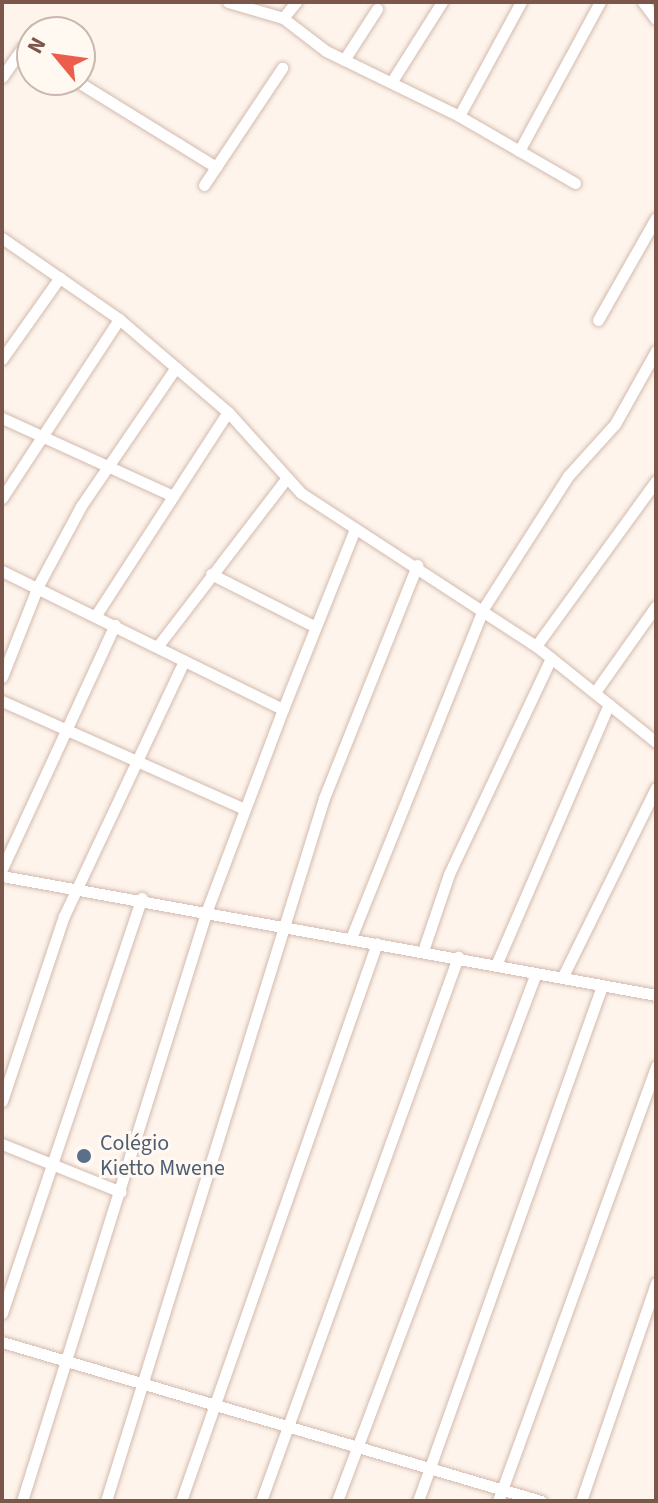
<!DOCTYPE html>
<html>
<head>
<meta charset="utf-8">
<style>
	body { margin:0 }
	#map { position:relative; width:658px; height:1503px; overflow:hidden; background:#fef4eb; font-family:"Source Sans 3",sans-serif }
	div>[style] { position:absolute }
	.roads { filter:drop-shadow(0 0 2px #d2baaf) drop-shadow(0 0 2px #d2baaf) }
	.minor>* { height:11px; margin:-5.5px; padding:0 5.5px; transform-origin:5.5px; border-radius:5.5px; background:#fff }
	.dots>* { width:22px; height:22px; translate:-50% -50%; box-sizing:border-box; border:4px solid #fff9f2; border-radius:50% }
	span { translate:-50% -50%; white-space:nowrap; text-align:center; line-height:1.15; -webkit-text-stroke:6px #fff9f2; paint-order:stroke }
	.service-label { font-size:22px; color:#4e5e75 }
	.left { translate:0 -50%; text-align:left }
	.frame { position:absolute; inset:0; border:4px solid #7b574b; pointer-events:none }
	.north { position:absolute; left:16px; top:16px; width:80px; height:80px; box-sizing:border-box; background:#fff9f2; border:2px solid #cab8af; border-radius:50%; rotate:299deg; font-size:22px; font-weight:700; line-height:32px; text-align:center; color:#7b574b }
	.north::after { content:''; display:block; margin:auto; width:28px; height:36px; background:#ec5e4b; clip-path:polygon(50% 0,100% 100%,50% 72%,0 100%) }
</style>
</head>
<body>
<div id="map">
	<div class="roads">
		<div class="minor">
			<i style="left:228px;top:2px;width:57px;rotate:16.2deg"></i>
			<i style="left:283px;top:18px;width:54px;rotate:37.5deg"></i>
			<i style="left:326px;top:51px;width:148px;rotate:26deg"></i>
			<i style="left:459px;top:116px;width:130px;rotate:-61.5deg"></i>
			<i style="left:643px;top:2px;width:21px;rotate:53deg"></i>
			<i style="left:283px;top:18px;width:21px;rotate:-51deg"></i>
			<i style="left:344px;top:60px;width:61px;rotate:-57.1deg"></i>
			<i style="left:2px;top:77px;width:35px;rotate:-55deg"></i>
			<i style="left:22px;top:48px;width:12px;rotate:31deg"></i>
			<i style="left:394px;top:78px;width:90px;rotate:-57.7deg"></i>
			<i style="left:75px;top:80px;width:166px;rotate:31.7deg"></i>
			<i style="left:459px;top:116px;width:134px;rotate:30deg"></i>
			<i style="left:519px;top:151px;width:170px;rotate:-61.5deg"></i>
			<i style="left:204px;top:185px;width:141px;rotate:-56.3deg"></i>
			<i style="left:2px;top:238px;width:142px;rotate:34.7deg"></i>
			<i style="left:119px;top:319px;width:143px;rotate:40.5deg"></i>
			<i style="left:228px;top:412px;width:109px;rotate:48deg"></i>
			<i style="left:301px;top:493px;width:280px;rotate:33.1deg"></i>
			<i style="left:536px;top:646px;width:154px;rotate:38.7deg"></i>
			<i style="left:598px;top:320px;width:117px;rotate:-60.4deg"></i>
			<i style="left:2px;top:359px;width:100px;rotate:-54.7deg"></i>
			<i style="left:2px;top:418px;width:188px;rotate:24.5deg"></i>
			<i style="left:2px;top:498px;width:214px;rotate:-56.8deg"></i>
			<i style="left:2px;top:571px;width:313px;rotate:26.2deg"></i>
			<i style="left:283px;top:709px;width:215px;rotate:110.7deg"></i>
			<i style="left:207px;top:910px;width:619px;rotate:107.38deg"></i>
			<i style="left:211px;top:574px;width:115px;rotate:26.8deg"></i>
			<i style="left:96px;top:615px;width:242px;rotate:-57deg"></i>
			<i style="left:536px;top:646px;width:204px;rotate:-54deg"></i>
			<i style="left:157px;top:647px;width:212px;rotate:-52.5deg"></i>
			<i style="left:2px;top:677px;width:98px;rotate:-68.4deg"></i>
			<i style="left:38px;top:586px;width:91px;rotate:-61.7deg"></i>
			<i style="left:81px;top:506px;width:168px;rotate:-55.6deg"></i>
			<i style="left:595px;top:692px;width:105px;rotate:-54.7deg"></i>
			<i style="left:2px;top:701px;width:263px;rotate:24deg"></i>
			<i style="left:283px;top:709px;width:194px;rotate:-68.2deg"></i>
			<i style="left:2px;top:869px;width:269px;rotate:-65.2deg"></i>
			<i style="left:2px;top:876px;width:665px;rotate:10.31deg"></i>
			<i style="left:351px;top:938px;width:354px;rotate:-68.1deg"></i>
			<i style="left:483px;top:609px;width:158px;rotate:-57.4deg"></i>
			<i style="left:568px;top:476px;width:70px;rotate:-47.9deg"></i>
			<i style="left:615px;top:424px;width:84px;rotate:-60.7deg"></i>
			<i style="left:423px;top:951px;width:81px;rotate:-71.3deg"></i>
			<i style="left:449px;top:874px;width:239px;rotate:-64.7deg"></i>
			<i style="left:496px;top:965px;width:284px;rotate:-66.6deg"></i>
			<i style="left:562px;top:978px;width:212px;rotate:-63.7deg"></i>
			<i style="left:2px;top:1101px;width:195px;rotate:-71.5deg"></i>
			<i style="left:64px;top:916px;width:282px;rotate:-64.8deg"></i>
			<i style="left:2px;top:1144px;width:128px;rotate:22deg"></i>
			<i style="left:2px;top:1313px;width:438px;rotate:-71.4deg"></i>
			<i style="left:2px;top:1342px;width:562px;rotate:16.44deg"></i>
			<i style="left:106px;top:1501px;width:736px;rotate:-72.77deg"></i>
			<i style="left:324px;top:798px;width:251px;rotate:-68.2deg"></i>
			<i style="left:181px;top:1501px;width:591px;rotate:-70.65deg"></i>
			<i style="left:261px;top:1501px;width:579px;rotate:-70.09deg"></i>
			<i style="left:337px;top:1501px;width:564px;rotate:-69.35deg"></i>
			<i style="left:418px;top:1501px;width:547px;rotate:-70.34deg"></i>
			<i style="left:498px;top:1501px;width:463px;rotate:-70deg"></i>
			<i style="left:581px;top:1501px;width:231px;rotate:-71deg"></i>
		</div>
	</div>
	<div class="dots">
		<i style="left:84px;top:1156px;background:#5c6f8a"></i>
	</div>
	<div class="service-label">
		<span class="left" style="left:100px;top:1156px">Colégio<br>Kietto Mwene</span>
	</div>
	<div class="frame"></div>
	<div class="north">N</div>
</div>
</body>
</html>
